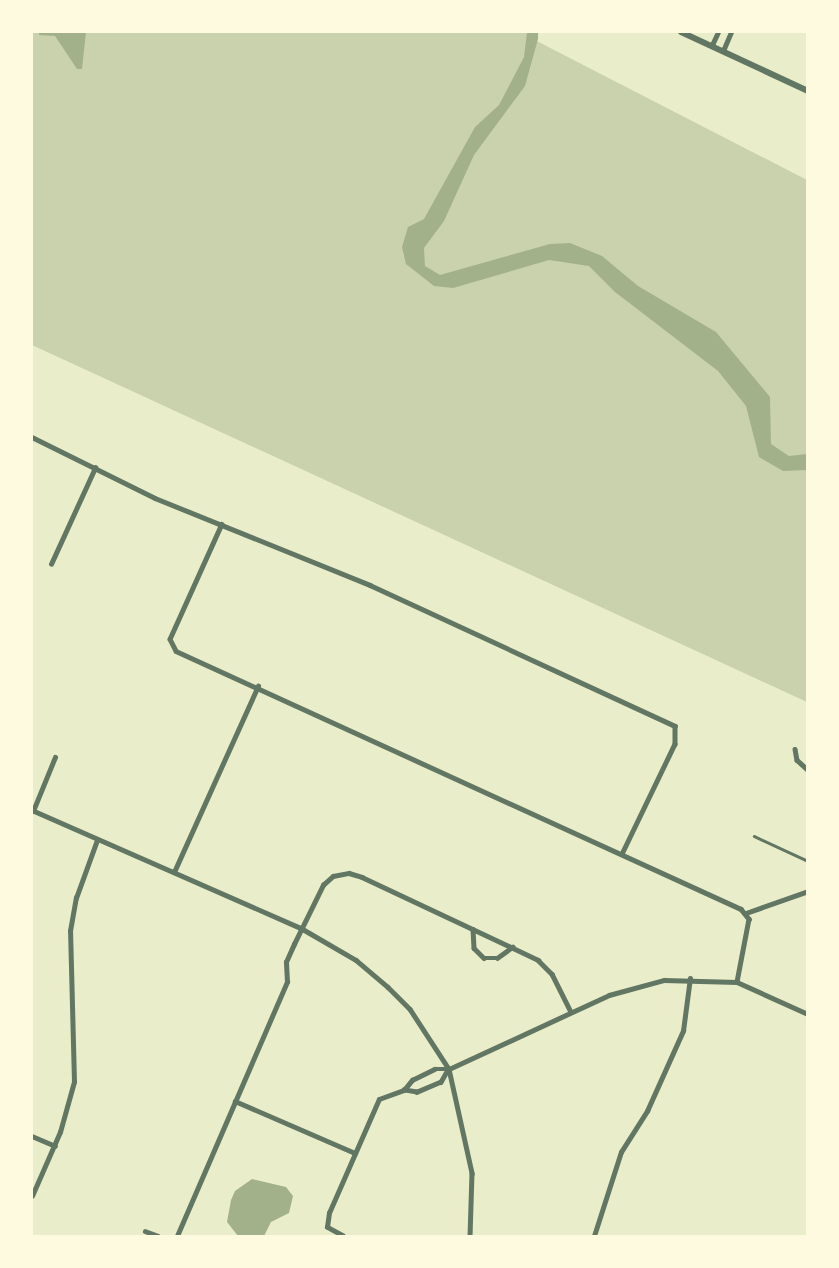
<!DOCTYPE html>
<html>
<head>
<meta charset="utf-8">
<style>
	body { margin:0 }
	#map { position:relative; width:839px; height:1268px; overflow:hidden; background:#e9edc9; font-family:"Noto Sans",sans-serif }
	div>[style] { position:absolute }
	.green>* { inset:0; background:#cad2ad }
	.water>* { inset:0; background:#a3b18a }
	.service>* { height:2.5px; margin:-1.25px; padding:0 1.25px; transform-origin:1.25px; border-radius:1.25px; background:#617663 }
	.minor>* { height:4.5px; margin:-2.25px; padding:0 2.25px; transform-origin:2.25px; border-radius:2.25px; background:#617663 }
	.tertiary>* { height:6px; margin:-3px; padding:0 3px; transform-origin:3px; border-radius:3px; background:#617663 }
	span { translate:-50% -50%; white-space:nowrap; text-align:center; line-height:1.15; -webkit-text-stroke:7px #fefae0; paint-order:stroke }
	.frame { position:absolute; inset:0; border:33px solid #fefae0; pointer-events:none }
</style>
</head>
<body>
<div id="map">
	<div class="green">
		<i style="clip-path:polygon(32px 32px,527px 32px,527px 36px,807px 180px,807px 702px,32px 345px)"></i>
	</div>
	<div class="water">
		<i style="clip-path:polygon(39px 32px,86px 32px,82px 69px,77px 69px,55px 36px,39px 35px)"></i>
		<i style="clip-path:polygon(527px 32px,538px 32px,538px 39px,525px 86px,474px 155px,444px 221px,424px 248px,425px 266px,440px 275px,550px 244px,570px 243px,602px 256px,638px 286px,716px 332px,770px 397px,771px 444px,789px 456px,807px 454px,807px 470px,783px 471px,759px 457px,746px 406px,718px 371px,615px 292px,589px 266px,549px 260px,453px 288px,434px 286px,406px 264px,402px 247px,408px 227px,424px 219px,475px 127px,499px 105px,524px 57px)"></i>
		<i style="clip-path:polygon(252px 1179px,286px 1187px,293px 1196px,289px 1213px,271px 1222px,264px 1236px,238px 1236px,227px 1222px,231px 1200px,235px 1191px)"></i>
	</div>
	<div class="service">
		<i style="left:754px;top:836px;width:60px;rotate:24.8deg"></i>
	</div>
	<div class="minor">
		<i style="left:712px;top:45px;width:14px;rotate:-65deg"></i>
		<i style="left:723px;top:51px;width:21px;rotate:-67deg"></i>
		<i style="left:32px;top:437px;width:137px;rotate:26.4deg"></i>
		<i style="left:155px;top:498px;width:232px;rotate:22deg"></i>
		<i style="left:370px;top:585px;width:336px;rotate:24.8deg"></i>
		<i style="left:675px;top:726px;width:18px;rotate:90deg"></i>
		<i style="left:675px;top:744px;width:122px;rotate:115.7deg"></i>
		<i style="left:222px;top:524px;width:126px;rotate:114.3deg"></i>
		<i style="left:170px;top:639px;width:13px;rotate:63deg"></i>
		<i style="left:176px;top:651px;width:621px;rotate:24.54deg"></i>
		<i style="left:741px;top:909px;width:13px;rotate:51deg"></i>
		<i style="left:749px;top:919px;width:64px;rotate:100.8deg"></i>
		<i style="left:51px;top:564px;width:106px;rotate:-65.4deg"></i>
		<i style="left:795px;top:749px;width:11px;rotate:80deg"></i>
		<i style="left:797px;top:760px;width:15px;rotate:42deg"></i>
		<i style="left:32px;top:810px;width:294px;rotate:23.7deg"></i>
		<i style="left:301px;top:928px;width:64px;rotate:30.2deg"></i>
		<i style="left:356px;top:960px;width:42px;rotate:40.2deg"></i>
		<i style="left:388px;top:987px;width:31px;rotate:45deg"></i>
		<i style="left:410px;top:1009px;width:72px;rotate:57deg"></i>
		<i style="left:449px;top:1069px;width:107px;rotate:77.5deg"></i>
		<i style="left:472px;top:1173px;width:63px;rotate:91.8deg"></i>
		<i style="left:33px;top:811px;width:58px;rotate:-67.8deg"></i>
		<i style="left:174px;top:872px;width:204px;rotate:-65.7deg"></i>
		<i style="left:746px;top:913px;width:66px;rotate:-19.5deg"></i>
		<i style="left:473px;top:929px;width:19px;rotate:87deg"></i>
		<i style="left:474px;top:948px;width:14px;rotate:45deg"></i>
		<i style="left:484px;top:958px;width:13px"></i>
		<i style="left:497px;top:958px;width:19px;rotate:-36deg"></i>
		<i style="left:448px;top:1070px;width:14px;rotate:120deg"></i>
		<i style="left:441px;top:1082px;width:26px;rotate:157deg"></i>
		<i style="left:417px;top:1092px;width:13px;rotate:-171deg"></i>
		<i style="left:404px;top:1090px;width:13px;rotate:-51deg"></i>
		<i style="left:412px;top:1080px;width:25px;rotate:-26deg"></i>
		<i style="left:435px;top:1069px;width:14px"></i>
		<i style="left:449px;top:1069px;width:176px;rotate:-24.8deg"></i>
		<i style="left:609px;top:995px;width:57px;rotate:-15.3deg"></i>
		<i style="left:664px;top:980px;width:73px;rotate:1.6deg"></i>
		<i style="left:737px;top:982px;width:78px;rotate:24.3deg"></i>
		<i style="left:235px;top:1101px;width:131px;rotate:23.4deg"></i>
		<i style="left:32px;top:1136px;width:25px;rotate:23deg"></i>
		<i style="left:32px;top:1196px;width:70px;rotate:-66.4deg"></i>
		<i style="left:60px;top:1132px;width:52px;rotate:-74.4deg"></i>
		<i style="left:74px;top:1082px;width:151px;rotate:-91.5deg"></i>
		<i style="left:70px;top:931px;width:34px;rotate:-80deg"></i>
		<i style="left:76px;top:898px;width:62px;rotate:-70.1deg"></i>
		<i style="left:145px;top:1231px;width:14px;rotate:21deg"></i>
		<i style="left:177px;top:1236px;width:277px;rotate:-66.6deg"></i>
		<i style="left:287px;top:982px;width:20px;rotate:-93deg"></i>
		<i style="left:286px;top:962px;width:20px;rotate:-66deg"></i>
		<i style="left:294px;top:944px;width:66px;rotate:-63.8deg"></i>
		<i style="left:323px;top:885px;width:13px;rotate:-42deg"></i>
		<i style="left:333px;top:876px;width:16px;rotate:-11deg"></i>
		<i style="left:349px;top:873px;width:14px;rotate:17deg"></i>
		<i style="left:362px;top:877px;width:195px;rotate:25.2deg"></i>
		<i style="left:538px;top:960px;width:20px;rotate:45deg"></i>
		<i style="left:552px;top:974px;width:42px;rotate:63.4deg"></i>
		<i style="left:343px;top:1236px;width:18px;rotate:-151deg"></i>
		<i style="left:327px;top:1227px;width:14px;rotate:-82deg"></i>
		<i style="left:329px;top:1213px;width:124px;rotate:-66.3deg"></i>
		<i style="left:379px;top:1099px;width:27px;rotate:-20deg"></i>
		<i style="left:594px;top:1236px;width:88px;rotate:-72.2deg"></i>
		<i style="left:621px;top:1152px;width:49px;rotate:-57.6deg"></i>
		<i style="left:647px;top:1111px;width:88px;rotate:-65.8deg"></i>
		<i style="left:683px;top:1031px;width:53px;rotate:-82.5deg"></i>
	</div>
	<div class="tertiary">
		<i style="left:681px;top:32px;width:140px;rotate:24.9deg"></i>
	</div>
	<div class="frame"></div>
</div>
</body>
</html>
